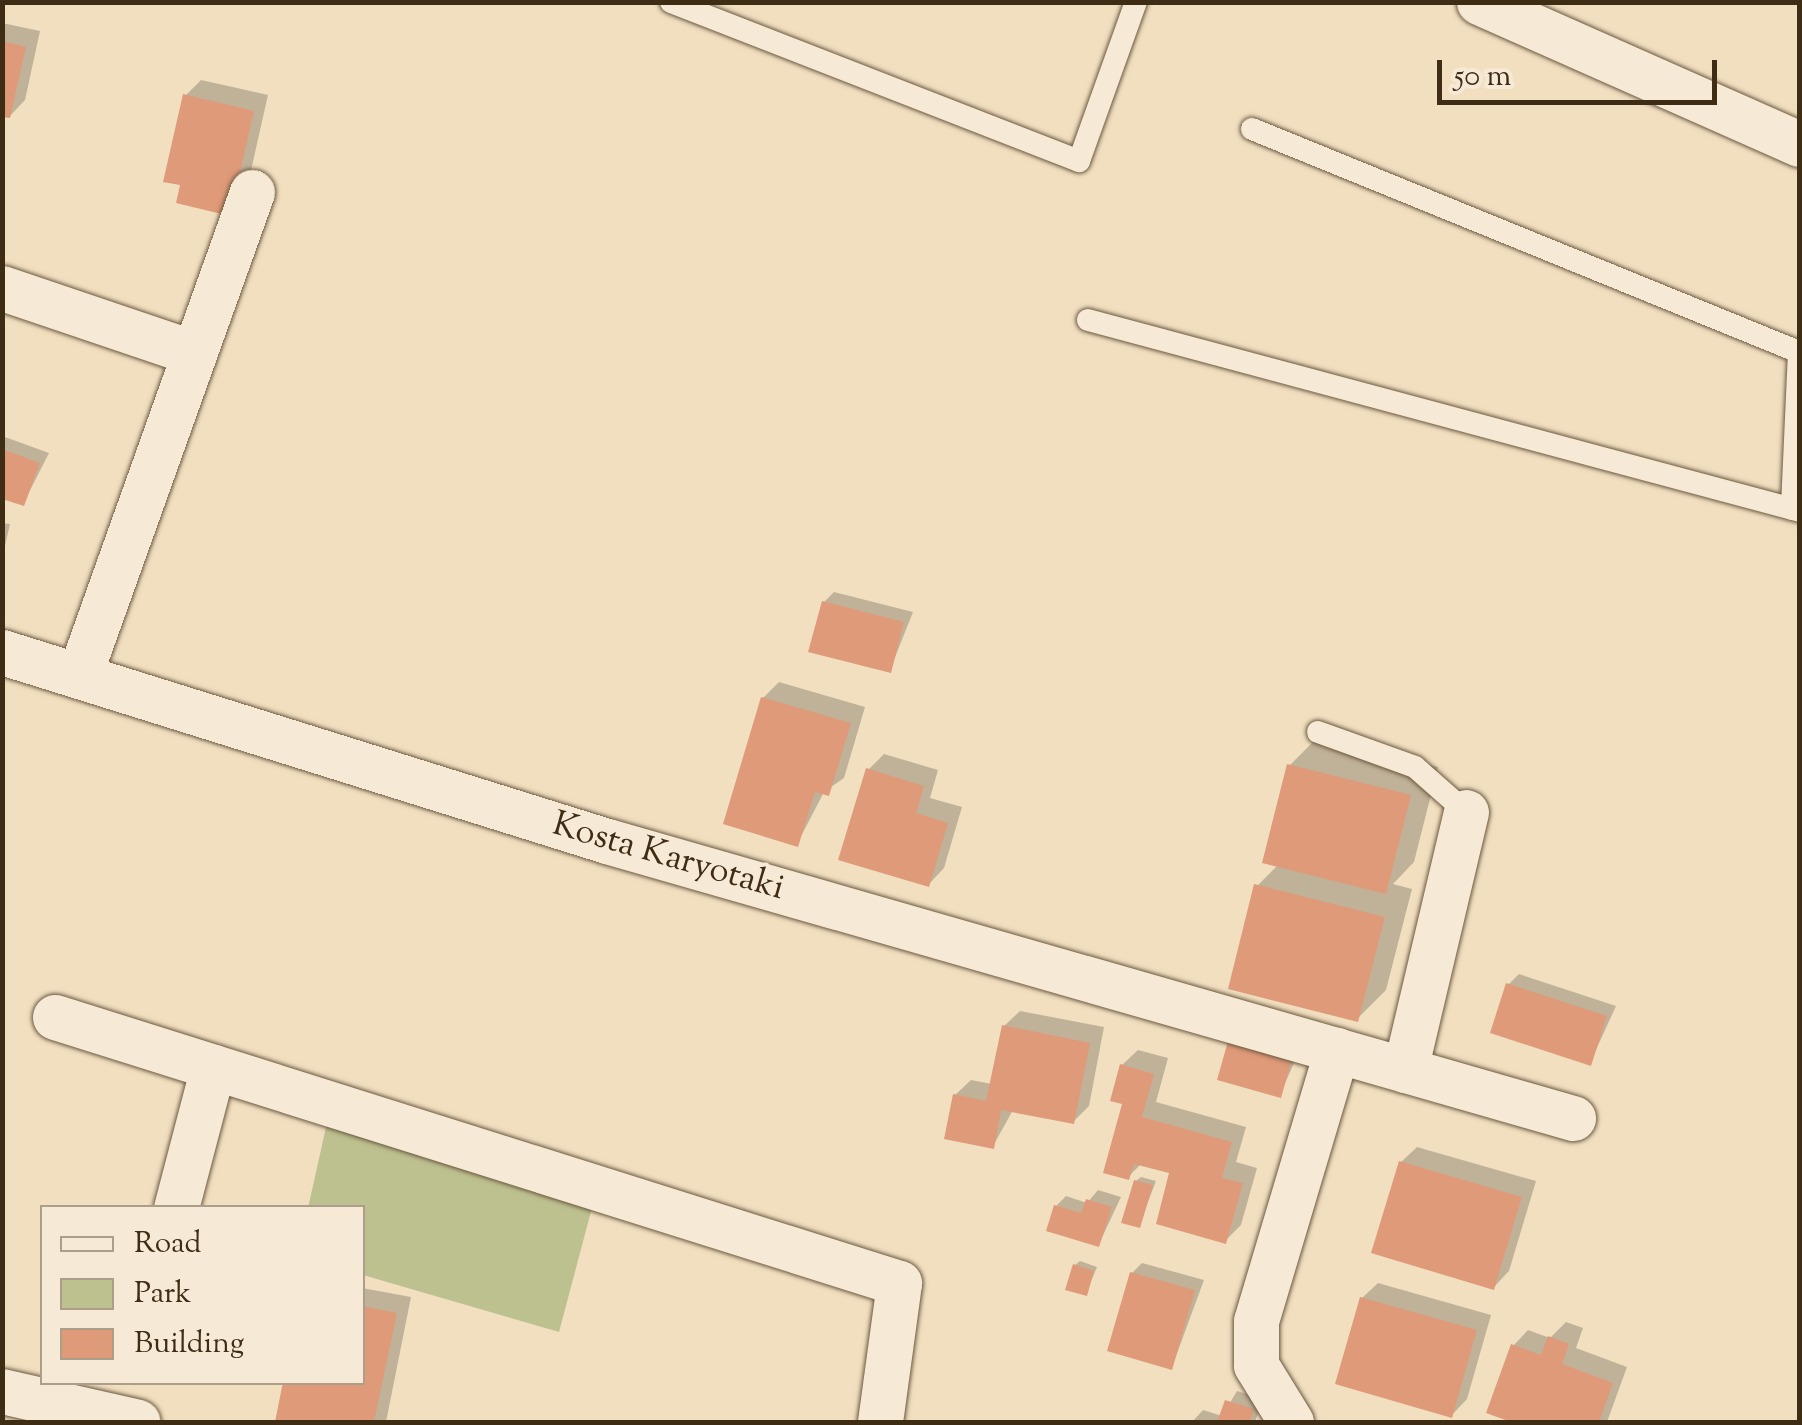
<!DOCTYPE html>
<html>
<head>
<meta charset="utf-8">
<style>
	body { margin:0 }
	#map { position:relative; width:1802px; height:1425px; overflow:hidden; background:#f1dfc0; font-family:"Sorts Mill Goudy",serif }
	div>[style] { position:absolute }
	.green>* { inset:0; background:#bdc190 }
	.shadow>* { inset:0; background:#0003 }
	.building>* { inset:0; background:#df9a79 }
	.roads { filter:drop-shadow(0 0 2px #6c5940) drop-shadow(0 0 2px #6c5940) }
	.service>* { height:22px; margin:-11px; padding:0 11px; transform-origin:11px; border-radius:11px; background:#f6ead6 }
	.minor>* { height:45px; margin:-22.5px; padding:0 22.5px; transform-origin:22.5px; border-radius:22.5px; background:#f6ead6 }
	span { translate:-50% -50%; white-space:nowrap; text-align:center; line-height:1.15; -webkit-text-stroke:8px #f6ead6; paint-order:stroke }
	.street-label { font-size:35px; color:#3f2c15 }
	.frame { position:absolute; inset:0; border:5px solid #3f2c15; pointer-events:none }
	.legend { position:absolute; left:40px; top:1205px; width:325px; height:180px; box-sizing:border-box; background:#f6ead6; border:2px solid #ad9e89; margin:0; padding:12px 18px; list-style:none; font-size:30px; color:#3f2c15 }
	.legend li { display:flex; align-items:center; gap:20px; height:50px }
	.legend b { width:50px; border:2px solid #ad9e89 }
	.scale { position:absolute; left:1437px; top:60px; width:280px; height:45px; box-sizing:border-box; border:5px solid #3f2c15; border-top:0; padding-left:12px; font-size:30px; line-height:35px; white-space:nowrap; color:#3f2c15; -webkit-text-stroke:8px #f6ead6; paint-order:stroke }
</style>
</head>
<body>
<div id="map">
	<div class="green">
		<i style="clip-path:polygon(330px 1109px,597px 1189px,559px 1332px,363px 1275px,362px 1208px,308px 1208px)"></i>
	</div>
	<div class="shadow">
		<i style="clip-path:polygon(2px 23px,40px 31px,25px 100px,10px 116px,2px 114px)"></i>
		<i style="clip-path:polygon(201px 80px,268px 95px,245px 197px,185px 96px)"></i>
		<i style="clip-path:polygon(5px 437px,49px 453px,23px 504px,2px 496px)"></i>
		<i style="clip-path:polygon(2px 523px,10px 524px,2px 559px)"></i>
		<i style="clip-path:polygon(834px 592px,913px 612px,890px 670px,824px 602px)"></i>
		<i style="clip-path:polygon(779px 682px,865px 707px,844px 778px,824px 792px,797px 844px,763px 698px)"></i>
		<i style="clip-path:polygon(1318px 737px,1438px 767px,1414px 862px,1393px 884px,1412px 889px,1386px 990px,1357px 1019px,1257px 886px,1278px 865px,1289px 766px)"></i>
		<i style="clip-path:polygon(884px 754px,938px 770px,930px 798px,962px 807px,944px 868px,929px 884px,868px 770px)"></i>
		<i style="clip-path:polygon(1519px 974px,1616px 1006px,1590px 1063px,1508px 985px)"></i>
		<i style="clip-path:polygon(1020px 1011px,1104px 1027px,1089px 1106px,1073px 1122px,1013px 1110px,993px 1146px,955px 1095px,971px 1080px,992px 1084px,1004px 1026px)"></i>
		<i style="clip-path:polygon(1303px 1042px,1280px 1095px,1220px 1078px)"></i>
		<i style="clip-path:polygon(1138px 1050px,1168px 1058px,1156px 1102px,1246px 1127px,1236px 1162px,1257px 1168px,1241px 1225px,1225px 1241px,1172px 1172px,1142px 1163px,1128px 1177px,1122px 1065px)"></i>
		<i style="clip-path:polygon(1417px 1147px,1536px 1181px,1509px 1271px,1494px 1287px,1401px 1162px)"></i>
		<i style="clip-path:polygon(1141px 1177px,1156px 1181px,1139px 1225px,1136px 1181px)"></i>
		<i style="clip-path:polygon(1098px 1190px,1121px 1197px,1099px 1244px,1056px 1206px,1066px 1196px,1087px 1203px)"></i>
		<i style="clip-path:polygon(1080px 1261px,1097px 1267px,1086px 1293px,1075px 1265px)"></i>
		<i style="clip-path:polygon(1142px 1263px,1204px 1280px,1172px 1367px,1132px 1273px)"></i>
		<i style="clip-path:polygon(1378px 1283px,1491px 1315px,1467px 1399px,1452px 1415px,1362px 1298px)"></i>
		<i style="clip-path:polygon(362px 1288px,411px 1297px,386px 1422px,278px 1422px,286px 1382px,362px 1382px)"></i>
		<i style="clip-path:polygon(1566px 1322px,1583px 1328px,1576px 1348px,1627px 1367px,1607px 1422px,1518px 1422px,1489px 1412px,1513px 1346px,1528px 1330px,1550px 1338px)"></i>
		<i style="clip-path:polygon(1237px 1391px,1263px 1399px,1255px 1422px,1192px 1422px,1203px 1410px,1222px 1416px)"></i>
	</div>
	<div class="building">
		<i style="clip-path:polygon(2px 41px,26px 47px,10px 118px,2px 117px)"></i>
		<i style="clip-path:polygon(183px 94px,254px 111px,230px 216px,176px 203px,180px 185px,163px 182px)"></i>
		<i style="clip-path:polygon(2px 449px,40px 463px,24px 506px,2px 499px)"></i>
		<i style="clip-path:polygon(822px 601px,904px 622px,891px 673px,808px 652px)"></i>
		<i style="clip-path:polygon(761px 697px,851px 723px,829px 796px,815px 792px,798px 847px,723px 824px)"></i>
		<i style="clip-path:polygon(1287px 764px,1411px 795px,1386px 894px,1262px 863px)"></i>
		<i style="clip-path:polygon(866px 768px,924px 786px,916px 813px,948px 823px,929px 887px,838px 860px)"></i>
		<i style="clip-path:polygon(1254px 884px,1385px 917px,1358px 1022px,1228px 989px)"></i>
		<i style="clip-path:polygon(1506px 983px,1607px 1016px,1591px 1066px,1490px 1033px)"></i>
		<i style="clip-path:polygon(1002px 1025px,1090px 1043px,1074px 1124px,1001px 1110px,994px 1149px,944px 1139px,953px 1094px,986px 1101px)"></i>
		<i style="clip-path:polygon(1230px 1034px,1294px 1052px,1281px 1098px,1217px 1080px)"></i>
		<i style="clip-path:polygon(1120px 1064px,1154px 1074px,1142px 1117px,1232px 1142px,1222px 1178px,1243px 1183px,1226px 1244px,1156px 1224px,1169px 1173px,1134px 1164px,1129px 1180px,1103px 1173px,1122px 1104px,1110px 1101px)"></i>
		<i style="clip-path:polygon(1399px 1161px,1522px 1197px,1494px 1290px,1371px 1253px)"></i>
		<i style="clip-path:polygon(1134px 1180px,1153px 1185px,1140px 1228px,1121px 1223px)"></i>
		<i style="clip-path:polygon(1086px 1199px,1112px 1207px,1099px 1247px,1046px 1231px,1054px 1205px,1081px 1213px)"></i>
		<i style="clip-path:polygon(1073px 1264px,1094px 1271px,1087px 1296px,1065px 1290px)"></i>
		<i style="clip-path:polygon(1130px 1272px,1195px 1290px,1172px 1370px,1107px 1351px)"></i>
		<i style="clip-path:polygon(1360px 1297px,1477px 1330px,1452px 1418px,1335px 1384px)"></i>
		<i style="clip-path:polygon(362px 1306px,397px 1313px,374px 1422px,275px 1422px,283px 1382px,362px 1382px)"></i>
		<i style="clip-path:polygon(1548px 1336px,1569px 1344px,1562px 1364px,1613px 1383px,1599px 1422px,1511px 1422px,1486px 1413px,1511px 1344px,1541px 1355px)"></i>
		<i style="clip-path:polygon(1225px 1400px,1254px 1409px,1250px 1422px,1217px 1422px)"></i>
	</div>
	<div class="roads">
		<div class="service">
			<i style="left:671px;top:2px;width:438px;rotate:21.3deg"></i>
			<i style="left:1079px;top:161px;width:169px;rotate:-70.3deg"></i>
			<i style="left:1252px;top:129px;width:591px;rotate:22.18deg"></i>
			<i style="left:1799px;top:352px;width:157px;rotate:92.6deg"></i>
			<i style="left:1088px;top:320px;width:737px;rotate:15.02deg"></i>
			<i style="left:1318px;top:732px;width:103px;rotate:19.8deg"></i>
			<i style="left:1415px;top:767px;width:68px;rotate:41.4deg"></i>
		</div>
		<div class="minor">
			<i style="left:1479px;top:2px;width:351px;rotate:23.9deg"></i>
			<i style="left:2px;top:288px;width:203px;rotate:18.7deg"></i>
			<i style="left:2px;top:652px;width:634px;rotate:17.35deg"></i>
			<i style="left:607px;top:841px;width:1005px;rotate:16deg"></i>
			<i style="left:79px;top:676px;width:514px;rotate:-70.33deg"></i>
			<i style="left:55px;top:1017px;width:885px;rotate:17.49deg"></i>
			<i style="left:899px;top:1283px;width:140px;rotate:97.8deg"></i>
			<i style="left:1405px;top:1070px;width:265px;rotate:-76.7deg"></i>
			<i style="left:176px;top:1208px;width:146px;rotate:-75.3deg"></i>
			<i style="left:2px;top:1391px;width:139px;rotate:12.8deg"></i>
			<i style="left:1291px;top:1422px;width:67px;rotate:-121.6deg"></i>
			<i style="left:1256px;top:1365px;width:44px;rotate:-90deg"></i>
			<i style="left:1256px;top:1321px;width:283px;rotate:-73.4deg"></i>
		</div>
	</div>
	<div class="street-label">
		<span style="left:668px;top:858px;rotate:16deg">Kosta Karyotaki</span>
	</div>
	<div class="frame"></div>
	<ul class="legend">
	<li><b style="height:12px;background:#f6ead6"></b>Road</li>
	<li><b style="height:28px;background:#bdc190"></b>Park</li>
	<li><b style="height:28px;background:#df9a79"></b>Building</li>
	</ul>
	<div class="scale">50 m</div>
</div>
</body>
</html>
